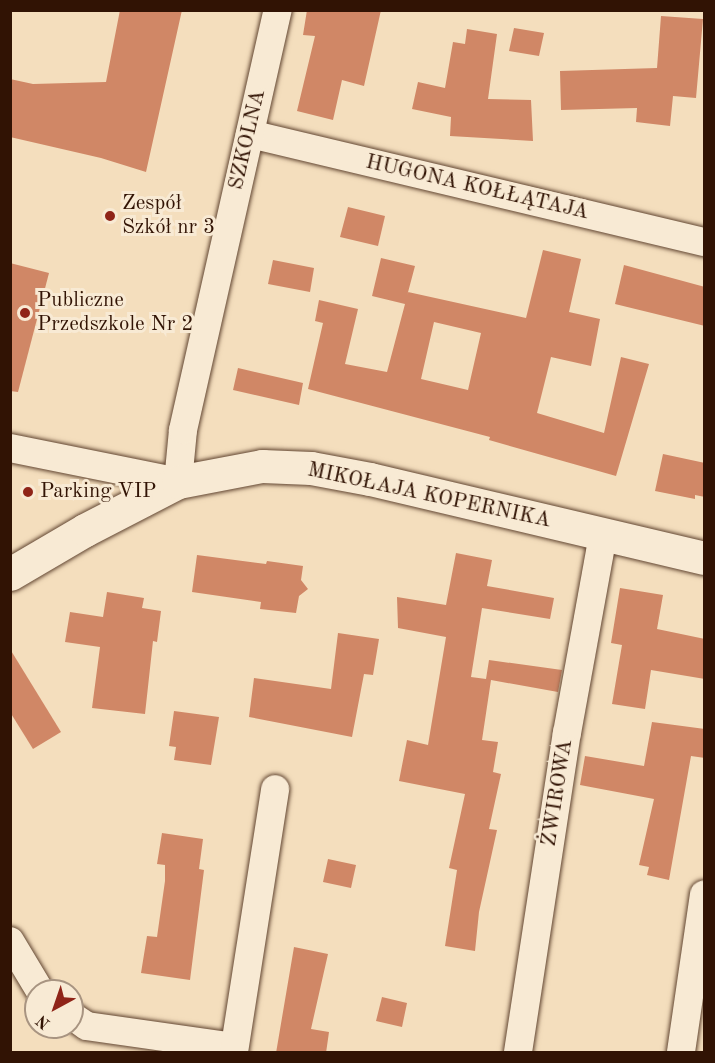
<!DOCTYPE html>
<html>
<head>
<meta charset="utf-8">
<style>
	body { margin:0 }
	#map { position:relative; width:715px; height:1063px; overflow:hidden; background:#f4debd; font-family:"Old Standard TT",serif }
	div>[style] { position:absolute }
	.building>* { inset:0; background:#d08766 }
	.roads { filter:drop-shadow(0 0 2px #624632) drop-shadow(0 0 2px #624632) }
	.minor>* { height:28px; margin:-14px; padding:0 14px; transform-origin:14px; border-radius:14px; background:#f8ead4 }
	.tertiary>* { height:33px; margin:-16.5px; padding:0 16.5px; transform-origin:16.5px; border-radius:16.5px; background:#f8ead4 }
	.dots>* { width:16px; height:16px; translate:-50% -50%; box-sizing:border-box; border:3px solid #f8ead4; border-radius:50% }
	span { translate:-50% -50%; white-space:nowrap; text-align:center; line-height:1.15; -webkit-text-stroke:6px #f8ead4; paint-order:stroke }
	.street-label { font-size:21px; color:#311304 }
	.poi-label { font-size:21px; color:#311304 }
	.left { translate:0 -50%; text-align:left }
	.frame { position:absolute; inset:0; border:12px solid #311304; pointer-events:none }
	.north { position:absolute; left:24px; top:979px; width:60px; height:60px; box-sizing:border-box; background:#f8ead4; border:2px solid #a89481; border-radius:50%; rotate:220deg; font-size:16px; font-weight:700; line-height:24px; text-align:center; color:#311304 }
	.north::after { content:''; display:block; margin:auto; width:21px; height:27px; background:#8f2418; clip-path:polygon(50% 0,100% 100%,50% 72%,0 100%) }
</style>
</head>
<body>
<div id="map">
	<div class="building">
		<i style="clip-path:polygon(120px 10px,182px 10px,146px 172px,101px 158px,10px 137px,10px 79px,33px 84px,106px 82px)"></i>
		<i style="clip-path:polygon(307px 10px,381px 10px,364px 86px,342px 80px,333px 120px,297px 111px,315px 36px,303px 35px)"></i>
		<i style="clip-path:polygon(661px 16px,703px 19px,696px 98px,673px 96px,670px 126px,636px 122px,637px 108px,561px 110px,560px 71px,657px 68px)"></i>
		<i style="clip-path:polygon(514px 28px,544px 33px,539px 56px,509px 51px)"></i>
		<i style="clip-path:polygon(467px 29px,497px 34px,488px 99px,531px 100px,533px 141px,450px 136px,451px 117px,412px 109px,418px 82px,445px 88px,453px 42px,465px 44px)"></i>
		<i style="clip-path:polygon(348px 207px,385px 216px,378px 246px,340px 237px)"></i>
		<i style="clip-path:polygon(evenodd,543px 250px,581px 259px,569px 312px,600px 319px,591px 366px,551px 357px,537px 413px,604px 433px,621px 357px,649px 364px,616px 476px,489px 440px,490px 437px,308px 389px,323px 323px,315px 321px,319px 300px,358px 309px,345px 364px,387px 372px,405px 304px,372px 296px,381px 258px,415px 266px,407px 296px,408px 292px,526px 318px,543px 250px,434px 322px,481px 333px,468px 390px,421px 379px,434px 322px)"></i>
		<i style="clip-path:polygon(273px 260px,314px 268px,310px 292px,268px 284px)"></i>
		<i style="clip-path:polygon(10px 263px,49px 273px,18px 392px,10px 391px)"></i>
		<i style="clip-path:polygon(624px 265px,705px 287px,705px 326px,615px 304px)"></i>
		<i style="clip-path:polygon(238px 368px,303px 383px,299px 405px,233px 390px)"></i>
		<i style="clip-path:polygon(663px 454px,705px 463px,705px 497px,695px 495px,695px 499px,655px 491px)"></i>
		<i style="clip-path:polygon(456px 553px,492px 560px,487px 586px,554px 598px,550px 619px,482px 608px,471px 677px,486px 679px,489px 660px,562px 670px,558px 692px,491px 680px,482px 740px,498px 742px,493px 772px,501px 774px,489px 829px,497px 830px,479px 912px,475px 951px,445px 946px,457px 870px,449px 868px,465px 794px,399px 781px,407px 740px,428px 745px,446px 637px,398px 628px,397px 597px,446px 605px)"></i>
		<i style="clip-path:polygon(197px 555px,266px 564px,267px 561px,303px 566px,301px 580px,308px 589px,299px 596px,296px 613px,260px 609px,261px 602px,192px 592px)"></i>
		<i style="clip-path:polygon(620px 588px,663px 595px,657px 629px,705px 639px,705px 679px,651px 670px,645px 709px,612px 704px,622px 645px,611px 643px)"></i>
		<i style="clip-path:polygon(107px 592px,144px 598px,142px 608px,161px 611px,157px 642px,153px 641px,145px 714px,92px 708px,100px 647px,65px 642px,70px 612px,103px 617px)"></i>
		<i style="clip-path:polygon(338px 633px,379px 639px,373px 675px,364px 674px,352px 737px,249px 717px,254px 678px,331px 689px)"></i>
		<i style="clip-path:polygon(10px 649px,61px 732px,33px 749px,10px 712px)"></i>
		<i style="clip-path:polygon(174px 711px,219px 717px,211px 765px,174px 760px,176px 747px,169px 746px)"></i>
		<i style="clip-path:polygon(652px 722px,705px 729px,705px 758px,691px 756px,669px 880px,647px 875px,649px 867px,639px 865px,654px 799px,580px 785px,585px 756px,644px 766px)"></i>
		<i style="clip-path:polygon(162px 833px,203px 839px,199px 869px,204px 870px,190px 980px,141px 973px,147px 936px,157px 937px,165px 881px,165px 865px,157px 864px)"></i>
		<i style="clip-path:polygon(328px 859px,356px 865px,351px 888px,323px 882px)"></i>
		<i style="clip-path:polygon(294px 947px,328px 954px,311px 1029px,329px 1032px,326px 1053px,276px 1053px)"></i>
		<i style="clip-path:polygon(382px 997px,407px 1003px,402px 1027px,376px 1021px)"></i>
	</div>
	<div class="roads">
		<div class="minor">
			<i style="left:250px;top:134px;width:467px;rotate:13.4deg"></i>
			<i style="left:10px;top:448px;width:171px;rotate:11.4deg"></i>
			<i style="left:178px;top:482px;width:52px;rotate:-84.5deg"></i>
			<i style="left:183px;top:430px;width:431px;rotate:-77.3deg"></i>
			<i style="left:10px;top:941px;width:58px;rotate:59deg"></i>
			<i style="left:72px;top:1016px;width:18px;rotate:34deg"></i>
			<i style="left:87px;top:1026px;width:148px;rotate:8.1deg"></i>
			<i style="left:234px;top:1052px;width:266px;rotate:-81.1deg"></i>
			<i style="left:518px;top:1052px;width:323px;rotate:-81.3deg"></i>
			<i style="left:567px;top:733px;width:202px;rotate:-79.7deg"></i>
			<i style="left:681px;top:1052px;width:159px;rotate:-81.7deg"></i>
		</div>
		<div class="tertiary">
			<i style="left:10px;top:574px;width:87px;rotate:-30.4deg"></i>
			<i style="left:85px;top:530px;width:105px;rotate:-27.3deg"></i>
			<i style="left:178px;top:482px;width:86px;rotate:-10.8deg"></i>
			<i style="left:262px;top:466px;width:49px;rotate:2.3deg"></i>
			<i style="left:311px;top:468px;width:60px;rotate:10.6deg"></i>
			<i style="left:370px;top:479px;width:343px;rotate:13.3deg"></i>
		</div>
	</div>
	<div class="dots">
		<i style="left:110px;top:216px;background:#8f2418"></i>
		<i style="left:25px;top:313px;background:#8f2418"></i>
		<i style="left:28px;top:492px;background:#8f2418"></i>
	</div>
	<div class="street-label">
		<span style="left:248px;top:140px;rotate:-77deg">SZKOLNA</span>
		<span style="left:477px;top:188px;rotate:13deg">HUGONA KOŁŁĄTAJA</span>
		<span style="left:429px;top:496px;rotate:12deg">MIKOŁAJA KOPERNIKA</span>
		<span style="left:558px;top:793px;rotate:-81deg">ŻWIROWA</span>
	</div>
	<div class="poi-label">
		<span class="left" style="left:122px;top:216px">Zespół<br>Szkół nr 3</span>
		<span class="left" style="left:37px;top:313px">Publiczne<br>Przedszkole Nr 2</span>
		<span class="left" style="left:40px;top:492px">Parking VIP</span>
	</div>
	<div class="frame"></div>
	<div class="north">N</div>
</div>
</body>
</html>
